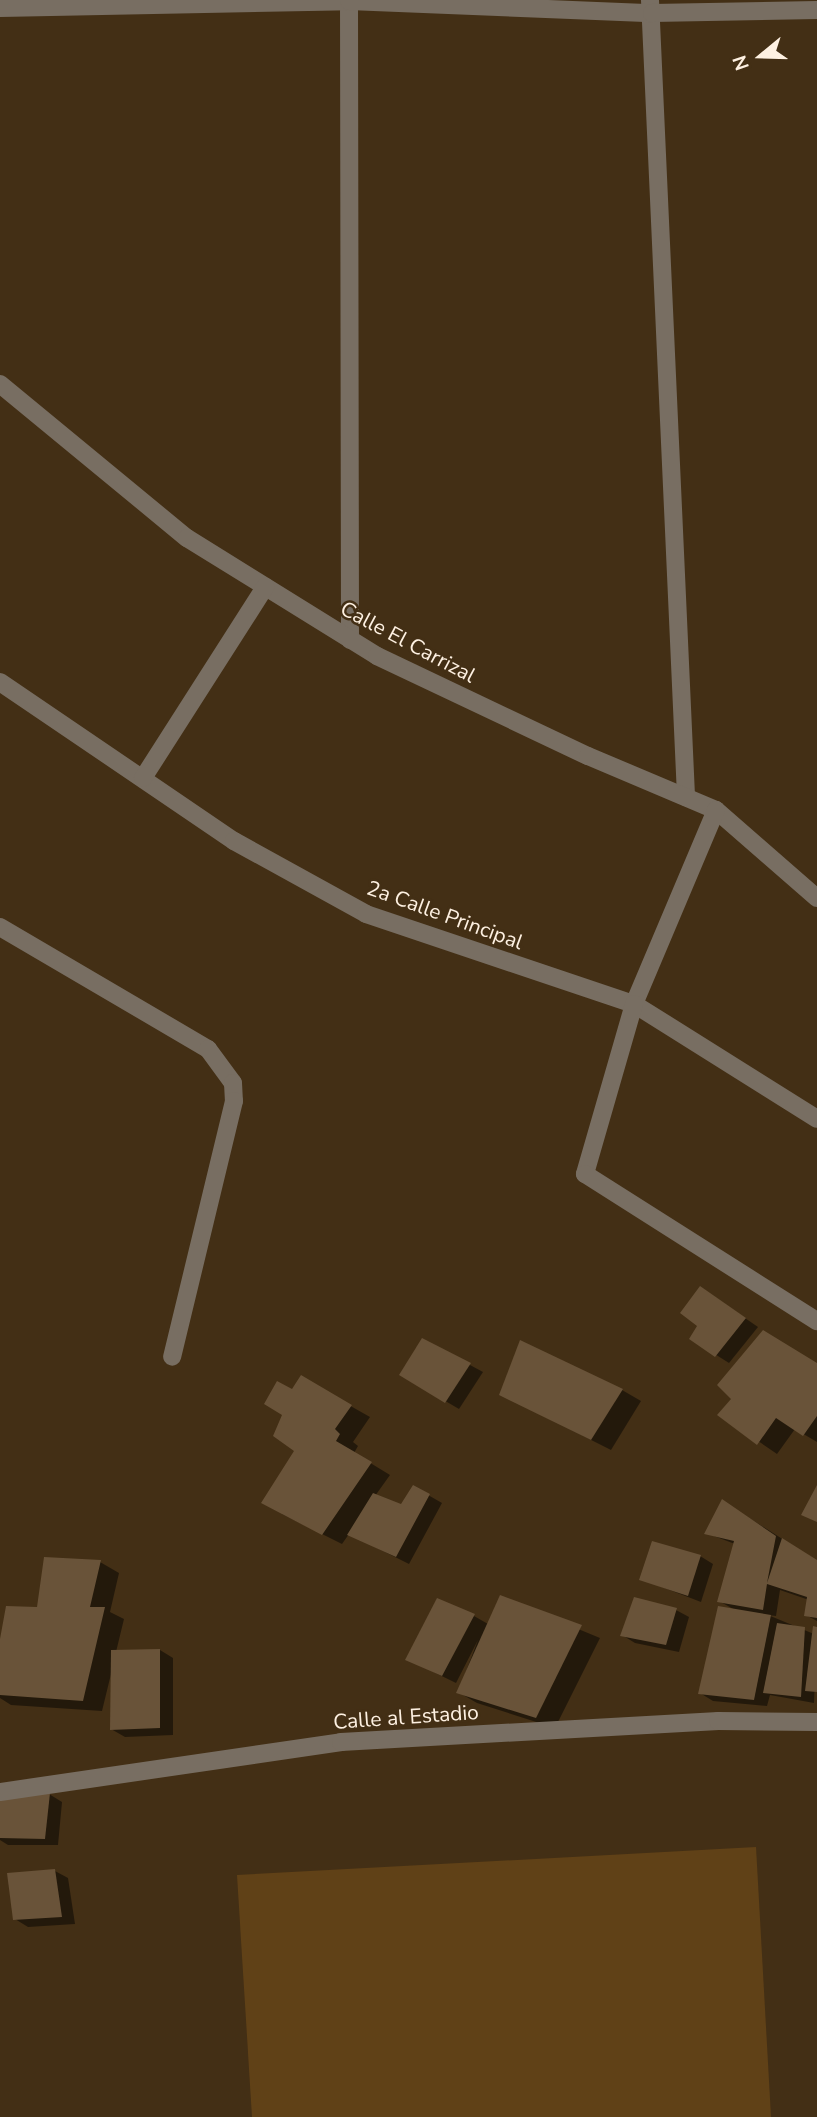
<!DOCTYPE html>
<html>
<head>
<meta charset="utf-8">
<style>
	body { margin:0 }
	#map { position:relative; width:817px; height:2117px; overflow:hidden; background:#432f15; font-family:"Nunito Sans",sans-serif }
	div>[style] { position:absolute }
	.green>* { inset:0; background:#604117 }
	.shadow>* { inset:0; background:#0007 }
	.building>* { inset:0; background:#695339 }
	.minor>* { height:18px; margin:-9px; padding:0 9px; transform-origin:9px; border-radius:9px; background:#786e62 }
	span { translate:-50% -50%; white-space:nowrap; text-align:center; line-height:1.15; -webkit-text-stroke:5px #432f15; paint-order:stroke }
	.street-label { font-size:21px; color:#fef1e2 }
	.north { position:absolute; left:726px; top:21px; width:70px; height:70px; -webkit-text-stroke:5px #432f15; paint-order:stroke; rotate:251deg; font-size:19px; font-weight:700; line-height:28px; text-align:center; color:#fef1e2 }
	.north::after { content:''; display:block; margin:auto; width:24px; height:32px; background:#fef1e2; clip-path:polygon(50% 0,100% 100%,50% 72%,0 100%) }
</style>
</head>
<body>
<div id="map">
	<div class="green">
		<i style="clip-path:polygon(756px 1847px,771px 2117px,252px 2117px,237px 1875px)"></i>
	</div>
	<div class="shadow">
		<i style="clip-path:polygon(713px 1296px,758px 1327px,729px 1363px,691px 1339px)"></i>
		<i style="clip-path:polygon(817px 1364px,817px 1442px,795px 1429px,777px 1454px,720px 1415px)"></i>
		<i style="clip-path:polygon(470px 1365px,483px 1372px,459px 1409px,401px 1375px)"></i>
		<i style="clip-path:polygon(301px 1378px,370px 1417px,353px 1442px,358px 1446px,354px 1453px,390px 1475px,375px 1496px,402px 1506px,414px 1487px,442px 1503px,409px 1564px,349px 1534px,342px 1544px,282px 1514px,296px 1450px,293px 1391px)"></i>
		<i style="clip-path:polygon(622px 1390px,641px 1401px,611px 1450px,502px 1395px)"></i>
		<i style="clip-path:polygon(735px 1509px,817px 1561px,817px 1621px,806px 1615px,809px 1600px,780px 1590px,776px 1616px,768px 1615px,814px 1634px,817px 1629px,814px 1703px,770px 1695px,767px 1706px,713px 1701px,700px 1693px,735px 1610px,719px 1601px,735px 1544px,706px 1533px)"></i>
		<i style="clip-path:polygon(700px 1556px,713px 1564px,701px 1602px,641px 1579px)"></i>
		<i style="clip-path:polygon(100px 1562px,119px 1573px,110px 1612px,124px 1619px,116px 1652px,160px 1650px,173px 1658px,173px 1735px,125px 1737px,111px 1729px,111px 1674px,102px 1711px,11px 1705px,0 1698px,0 1649px,38px 1609px)"></i>
		<i style="clip-path:polygon(501px 1597px,600px 1638px,555px 1728px,477px 1703px,458px 1692px,478px 1640px,456px 1683px,407px 1659px,474px 1616px,488px 1624px)"></i>
		<i style="clip-path:polygon(676px 1610px,689px 1617px,679px 1652px,635px 1643px,622px 1635px)"></i>
		<i style="clip-path:polygon(49px 1794px,62px 1802px,58px 1845px,8px 1845px,0 1840px,0 1808px)"></i>
		<i style="clip-path:polygon(55px 1871px,68px 1878px,75px 1924px,28px 1927px,15px 1919px)"></i>
	</div>
	<div class="building">
		<i style="clip-path:polygon(700px 1286px,746px 1318px,715px 1357px,689px 1339px,697px 1326px,680px 1313px)"></i>
		<i style="clip-path:polygon(763px 1330px,817px 1363px,817px 1416px,803px 1436px,776px 1418px,757px 1445px,717px 1415px,731px 1399px,717px 1385px)"></i>
		<i style="clip-path:polygon(422px 1338px,471px 1363px,445px 1403px,399px 1375px)"></i>
		<i style="clip-path:polygon(520px 1340px,623px 1389px,591px 1440px,499px 1395px)"></i>
		<i style="clip-path:polygon(301px 1375px,352px 1405px,335px 1429px,340px 1434px,336px 1441px,372px 1462px,322px 1535px,261px 1503px,294px 1451px,273px 1436px,282px 1415px,264px 1404px,277px 1381px,292px 1389px)"></i>
		<i style="clip-path:polygon(413px 1485px,430px 1494px,396px 1557px,347px 1535px,373px 1493px,401px 1504px)"></i>
		<i style="clip-path:polygon(817px 1485px,817px 1522px,801px 1515px)"></i>
		<i style="clip-path:polygon(722px 1499px,776px 1536px,767px 1583px,782px 1538px,817px 1560px,817px 1618px,804px 1616px,807px 1597px,767px 1584px,763px 1610px,717px 1602px,734px 1541px,704px 1534px)"></i>
		<i style="clip-path:polygon(652px 1541px,701px 1555px,688px 1596px,639px 1580px)"></i>
		<i style="clip-path:polygon(44px 1557px,101px 1560px,90px 1607px,105px 1607px,83px 1701px,0 1695px,0 1639px,6px 1606px,37px 1607px)"></i>
		<i style="clip-path:polygon(500px 1595px,582px 1625px,536px 1718px,456px 1693px)"></i>
		<i style="clip-path:polygon(634px 1597px,677px 1608px,666px 1645px,620px 1636px)"></i>
		<i style="clip-path:polygon(437px 1598px,475px 1614px,442px 1676px,405px 1660px)"></i>
		<i style="clip-path:polygon(718px 1606px,771px 1615px,754px 1700px,698px 1694px)"></i>
		<i style="clip-path:polygon(777px 1623px,805px 1627px,801px 1697px,763px 1693px)"></i>
		<i style="clip-path:polygon(813px 1626px,817px 1627px,817px 1692px,805px 1691px)"></i>
		<i style="clip-path:polygon(160px 1649px,160px 1728px,110px 1730px,111px 1650px)"></i>
		<i style="clip-path:polygon(50px 1793px,45px 1839px,0 1838px,0 1797px)"></i>
		<i style="clip-path:polygon(55px 1869px,62px 1917px,13px 1920px,7px 1873px)"></i>
	</div>
	<div class="minor">
		<i style="left:349px;top:0;width:640px;rotate:89.91deg"></i>
		<i style="left:650px;top:0;width:798px;rotate:87.41deg"></i>
		<i style="left:0;top:8px;width:349px;rotate:-1.1deg"></i>
		<i style="left:349px;top:1px;width:303px;rotate:2.3deg"></i>
		<i style="left:652px;top:13px;width:165px;rotate:-1deg"></i>
		<i style="left:0;top:384px;width:242px;rotate:39.5deg"></i>
		<i style="left:187px;top:538px;width:224px;rotate:31.8deg"></i>
		<i style="left:377px;top:656px;width:233px;rotate:25.4deg"></i>
		<i style="left:588px;top:756px;width:139px;rotate:22.9deg"></i>
		<i style="left:716px;top:810px;width:134px;rotate:41.1deg"></i>
		<i style="left:0;top:682px;width:283px;rotate:34.2deg"></i>
		<i style="left:234px;top:841px;width:151px;rotate:28.9deg"></i>
		<i style="left:366px;top:914px;width:283px;rotate:18.6deg"></i>
		<i style="left:634px;top:1004px;width:216px;rotate:32.1deg"></i>
		<i style="left:143px;top:778px;width:227px;rotate:-57.4deg"></i>
		<i style="left:716px;top:810px;width:211px;rotate:112.9deg"></i>
		<i style="left:634px;top:1004px;width:177px;rotate:106.1deg"></i>
		<i style="left:585px;top:1174px;width:275px;rotate:32.4deg"></i>
		<i style="left:0;top:927px;width:241px;rotate:30.4deg"></i>
		<i style="left:208px;top:1049px;width:42px;rotate:53.7deg"></i>
		<i style="left:233px;top:1083px;width:18px;rotate:87deg"></i>
		<i style="left:234px;top:1101px;width:263px;rotate:103.6deg"></i>
		<i style="left:0;top:1792px;width:345px;rotate:-8.3deg"></i>
		<i style="left:341px;top:1742px;width:378px;rotate:-3.2deg"></i>
		<i style="left:718px;top:1721px;width:99px;rotate:0.6deg"></i>
	</div>
	<div class="street-label">
		<span style="left:408px;top:642px;rotate:28deg">Calle El Carrizal</span>
		<span style="left:445px;top:915px;rotate:20deg">2a Calle Principal</span>
		<span style="left:406px;top:1717px;rotate:-4deg">Calle al Estadio</span>
	</div>
	<div class="north">N</div>
</div>
</body>
</html>
